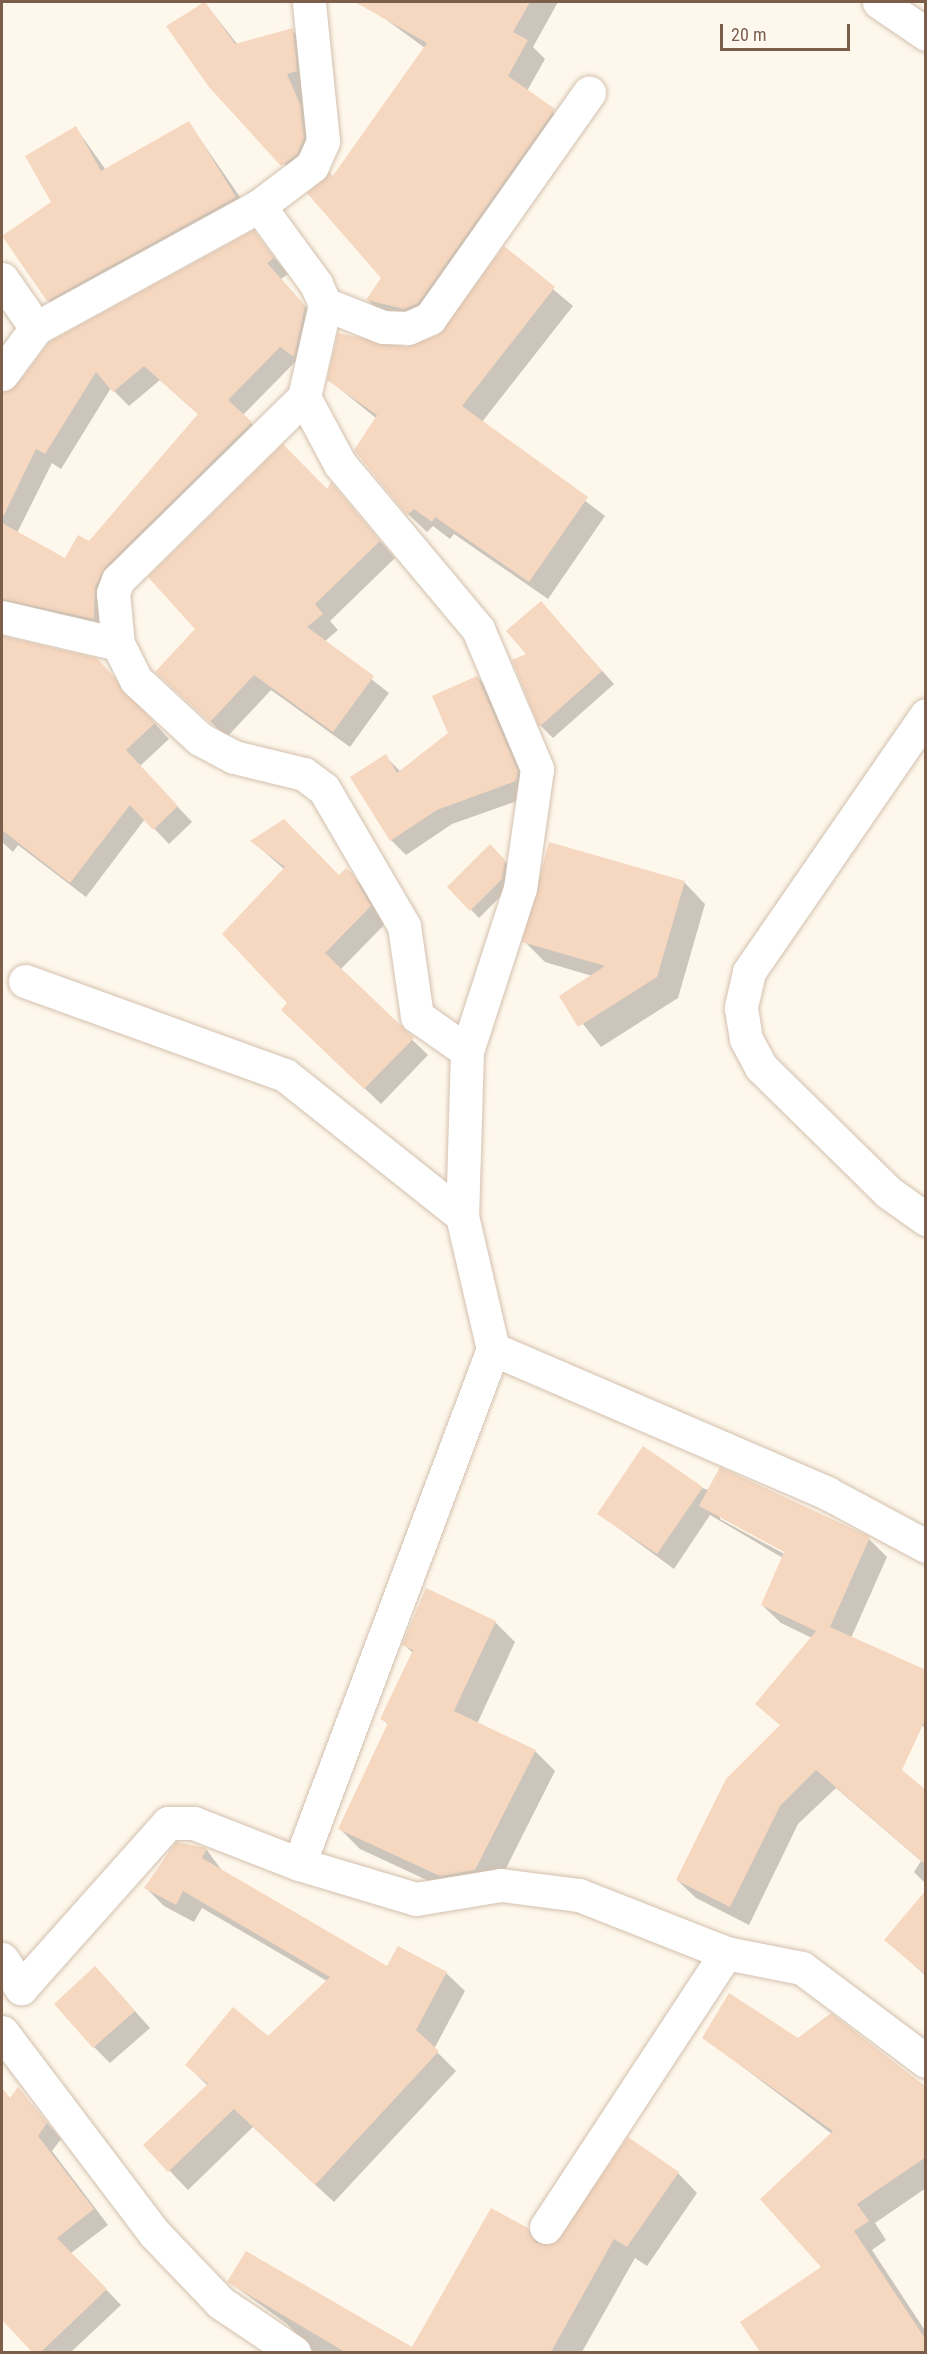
<!DOCTYPE html>
<html>
<head>
<meta charset="utf-8">
<style>
	body { margin:0 }
	#map { position:relative; width:927px; height:2354px; overflow:hidden; background:#fef7eb; font-family:"Roboto Condensed",sans-serif }
	div>[style] { position:absolute }
	.shadow>* { inset:0; background:#0003 }
	.building>* { inset:0; background:#f6d7c0 }
	.roads { filter:drop-shadow(0 0 2px #d3c0ae) drop-shadow(0 0 2px #d3c0ae) }
	.minor>* { height:33px; margin:-16.5px; padding:0 16.5px; transform-origin:16.5px; border-radius:16.5px; background:#fff }
	span { translate:-50% -50%; white-space:nowrap; text-align:center; line-height:1.15; -webkit-text-stroke:6px #fffbf3; paint-order:stroke }
	.frame { position:absolute; inset:0; border:3px solid #7d5e4a; pointer-events:none }
	.scale { position:absolute; left:720px; top:24px; width:130px; height:27px; box-sizing:border-box; border:3px solid #7d5e4a; border-top:0; padding-left:8px; font-size:18px; line-height:21px; white-space:nowrap; color:#7d5e4a; -webkit-text-stroke:4px #fffbf3; paint-order:stroke }
</style>
</head>
<body>
<div id="map">
	<div class="shadow">
		<i style="clip-path:polygon(204px 2px,238px 45px,292px 30px,307px 45px,311px 85px,301px 88px,315px 120px,297px 179px,168px 27px)"></i>
		<i style="clip-path:polygon(384px 2px,558px 2px,533px 47px,545px 59px,527px 91px,572px 128px,435px 320px,386px 318px,368px 300px,383px 278px,330px 174px,334px 177px,425px 48px,377px 13px)"></i>
		<i style="clip-path:polygon(189px 123px,251px 213px,64px 316px,48px 300px,53px 202px,76px 128px,106px 170px)"></i>
		<i style="clip-path:polygon(evenodd,253px 232px,288px 274px,281px 279px,320px 323px,296px 361px,243px 415px,266px 438px,120px 582px,109px 634px,2px 624px,2px 394px,10px 393px,50px 344px,253px 232px,160px 380px,199px 415px,89px 543px,66px 560px,17px 533px,52px 463px,61px 469px,111px 388px,129px 406px,160px 380px)"></i>
		<i style="clip-path:polygon(504px 248px,573px 306px,482px 422px,605px 516px,548px 599px,454px 534px,450px 539px,433px 526px,427px 532px,408px 514px,355px 450px,377px 419px,329px 380px,439px 336px)"></i>
		<i style="clip-path:polygon(331px 485px,395px 558px,330px 621px,338px 630px,324px 642px,389px 693px,350px 747px,271px 690px,227px 737px,173px 688px)"></i>
		<i style="clip-path:polygon(541px 603px,614px 684px,553px 738px,541px 726px,513px 661px,529px 654px)"></i>
		<i style="clip-path:polygon(2px 636px,68px 653px,83px 668px,2px 723px)"></i>
		<i style="clip-path:polygon(97px 660px,169px 739px,140px 766px,192px 822px,169px 844px,145px 819px,86px 897px,18px 845px,13px 852px,2px 842px,2px 763px)"></i>
		<i style="clip-path:polygon(477px 677px,492px 692px,531px 796px,452px 824px,406px 855px,391px 840px,385px 756px,401px 772px,450px 734px)"></i>
		<i style="clip-path:polygon(252px 841px,340px 877px,346px 870px,367px 891px,386px 923px,340px 970px,428px 1055px,381px 1104px,300px 1026px,290px 1003px,285px 870px)"></i>
		<i style="clip-path:polygon(490px 846px,512px 869px,510px 887px,479px 918px,449px 887px)"></i>
		<i style="clip-path:polygon(684px 882px,705px 904px,678px 998px,601px 1047px,561px 996px,592px 976px,545px 962px,524px 941px)"></i>
		<i style="clip-path:polygon(evenodd,702px 1488px,869px 1539px,887px 1557px,851px 1638px,926px 1672px,926px 1728px,817px 1672px,812px 1638px,781px 1623px,762px 1605px,783px 1558px,710px 1515px,674px 1569px,599px 1514px,702px 1488px,720px 1516px,792px 1554px,790px 1557px,720px 1519px,720px 1516px)"></i>
		<i style="clip-path:polygon(495px 1622px,515px 1642px,477px 1724px,535px 1751px,555px 1771px,495px 1890px,461px 1896px,360px 1849px,340px 1829px,389px 1725px,382px 1719px,413px 1653px,403px 1644px)"></i>
		<i style="clip-path:polygon(799px 1709px,926px 1793px,926px 1884px,914px 1872px,921px 1861px,836px 1788px,798px 1824px,749px 1925px,696px 1898px,677px 1880px)"></i>
		<i style="clip-path:polygon(177px 1843px,207px 1850px,223px 1872px,387px 1968px,446px 1973px,465px 1991px,434px 2049px,456px 2071px,334px 2202px,253px 2127px,188px 2190px,145px 2145px,208px 2086px,187px 2065px,268px 2038px,327px 1981px,202px 1908px,194px 1922px,164px 1906px,146px 1888px)"></i>
		<i style="clip-path:polygon(926px 1893px,926px 1976px,886px 1940px)"></i>
		<i style="clip-path:polygon(111px 1984px,150px 2028px,110px 2063px,94px 2047px)"></i>
		<i style="clip-path:polygon(704px 2038px,798px 2040px,897px 2070px,926px 2086px,926px 2188px,875px 2223px,886px 2240px,872px 2250px,926px 2332px,926px 2352px,761px 2352px,742px 2322px,823px 2267px,832px 2134px)"></i>
		<i style="clip-path:polygon(18px 2089px,61px 2139px,52px 2151px,108px 2225px,71px 2253px,121px 2305px,71px 2352px,34px 2352px,2px 2318px,2px 2286px,12px 2276px,2px 2264px,2px 2112px)"></i>
		<i style="clip-path:polygon(678px 2173px,697px 2193px,647px 2266px,635px 2258px,582px 2352px,506px 2352px,457px 2326px,527px 2229px,542px 2245px,556px 2245px)"></i>
		<i style="clip-path:polygon(246px 2253px,418px 2352px,314px 2352px,287px 2324px,229px 2282px)"></i>
	</div>
	<div class="building">
		<i style="clip-path:polygon(205px 2px,235px 44px,293px 28px,297px 71px,287px 74px,300px 104px,304px 138px,297px 154px,281px 166px,209px 87px,166px 26px)"></i>
		<i style="clip-path:polygon(355px 2px,530px 2px,513px 32px,528px 40px,508px 76px,555px 109px,418px 303px,404px 309px,366px 300px,381px 278px,307px 193px,330px 172px,332px 177px,427px 43px)"></i>
		<i style="clip-path:polygon(189px 121px,236px 197px,47px 301px,2px 236px,51px 202px,25px 156px,76px 126px,101px 171px)"></i>
		<i style="clip-path:polygon(254px 230px,274px 258px,267px 263px,305px 306px,294px 357px,280px 347px,228px 400px,252px 422px,105px 567px,95px 587px,94px 619px,2px 599px,2px 523px,65px 558px,78px 535px,89px 541px,198px 414px,144px 366px,113px 392px,96px 372px,45px 454px,36px 449px,2px 519px,2px 392px,17px 385px,49px 342px)"></i>
		<i style="clip-path:polygon(504px 246px,555px 287px,462px 406px,588px 497px,529px 582px,435px 517px,432px 522px,414px 509px,407px 515px,354px 450px,377px 415px,327px 380px,338px 333px,407px 347px,438px 335px)"></i>
		<i style="clip-path:polygon(283px 444px,327px 489px,331px 482px,380px 541px,315px 604px,323px 614px,307px 627px,374px 676px,333px 732px,254px 675px,210px 722px,155px 672px,195px 629px,148px 577px)"></i>
		<i style="clip-path:polygon(541px 601px,602px 671px,539px 727px,512px 660px,526px 654px,506px 631px)"></i>
		<i style="clip-path:polygon(2px 636px,97px 658px,155px 723px,126px 750px,178px 806px,153px 830px,130px 805px,70px 883px,2px 830px)"></i>
		<i style="clip-path:polygon(477px 676px,518px 771px,516px 781px,437px 810px,390px 841px,350px 777px,386px 754px,397px 773px,448px 733px,432px 696px)"></i>
		<i style="clip-path:polygon(284px 819px,339px 875px,346px 868px,352px 873px,371px 906px,325px 953px,414px 1038px,364px 1089px,281px 1010px,287px 1003px,222px 934px,285px 867px,250px 841px)"></i>
		<i style="clip-path:polygon(549px 842px,685px 881px,657px 977px,578px 1027px,559px 996px,605px 966px,522px 942px)"></i>
		<i style="clip-path:polygon(490px 844px,505px 860px,502px 879px,470px 911px,447px 887px)"></i>
		<i style="clip-path:polygon(643px 1446px,703px 1487px,657px 1554px,597px 1514px)"></i>
		<i style="clip-path:polygon(720px 1467px,870px 1537px,830px 1627px,926px 1670px,926px 1718px,902px 1770px,926px 1790px,926px 1865px,816px 1770px,780px 1806px,730px 1907px,676px 1880px,726px 1779px,780px 1725px,755px 1704px,816px 1631px,761px 1605px,784px 1552px,699px 1506px)"></i>
		<i style="clip-path:polygon(426px 1588px,496px 1621px,454px 1711px,536px 1750px,475px 1870px,440px 1876px,338px 1829px,388px 1723px,380px 1719px,413px 1650px,402px 1645px)"></i>
		<i style="clip-path:polygon(176px 1842px,207px 1848px,202px 1858px,387px 1966px,398px 1946px,447px 1972px,416px 2030px,439px 2051px,315px 2185px,234px 2109px,168px 2172px,143px 2145px,208px 2084px,185px 2065px,233px 2007px,268px 2036px,330px 1977px,183px 1891px,176px 1905px,144px 1888px)"></i>
		<i style="clip-path:polygon(926px 1890px,926px 1975px,884px 1940px)"></i>
		<i style="clip-path:polygon(95px 1966px,135px 2011px,93px 2048px,54px 2004px)"></i>
		<i style="clip-path:polygon(729px 1993px,798px 2038px,831px 2013px,926px 2087px,926px 2157px,857px 2204px,869px 2221px,854px 2231px,926px 2340px,926px 2352px,760px 2352px,740px 2322px,821px 2267px,760px 2199px,833px 2131px,702px 2038px)"></i>
		<i style="clip-path:polygon(18px 2087px,47px 2123px,38px 2136px,94px 2209px,57px 2238px,107px 2289px,41px 2352px,32px 2352px,2px 2320px,2px 2088px,10px 2098px)"></i>
		<i style="clip-path:polygon(628px 2137px,679px 2172px,627px 2247px,614px 2239px,551px 2352px,345px 2352px,227px 2282px,246px 2251px,412px 2347px,491px 2208px,528px 2228px,536px 2243px,555px 2243px)"></i>
	</div>
	<div class="roads">
		<div class="minor">
			<i style="left:879px;top:2px;width:57px;rotate:34.2deg"></i>
			<i style="left:259px;top:206px;width:97px;rotate:53.8deg"></i>
			<i style="left:316px;top:284px;width:22px;rotate:66deg"></i>
			<i style="left:325px;top:304px;width:95px;rotate:102.7deg"></i>
			<i style="left:304px;top:397px;width:76px;rotate:61.8deg"></i>
			<i style="left:340px;top:464px;width:215px;rotate:50.1deg"></i>
			<i style="left:478px;top:629px;width:152px;rotate:67.1deg"></i>
			<i style="left:537px;top:769px;width:120px;rotate:98.1deg"></i>
			<i style="left:520px;top:888px;width:171px;rotate:108deg"></i>
			<i style="left:467px;top:1051px;width:165px;rotate:91.7deg"></i>
			<i style="left:462px;top:1216px;width:137px;rotate:76.9deg"></i>
			<i style="left:2px;top:279px;width:60px;rotate:55.2deg"></i>
			<i style="left:325px;top:304px;width:62px;rotate:21.6deg"></i>
			<i style="left:383px;top:327px;width:25px;rotate:2deg"></i>
			<i style="left:408px;top:328px;width:24px;rotate:-24deg"></i>
			<i style="left:430px;top:318px;width:276px;rotate:-54.8deg"></i>
			<i style="left:2px;top:374px;width:57px;rotate:-53.5deg"></i>
			<i style="left:36px;top:328px;width:254px;rotate:-28.7deg"></i>
			<i style="left:259px;top:206px;width:66px;rotate:-37deg"></i>
			<i style="left:312px;top:166px;width:27px;rotate:-66deg"></i>
			<i style="left:323px;top:141px;width:140px;rotate:-95.8deg"></i>
			<i style="left:2px;top:617px;width:119px;rotate:13.1deg"></i>
			<i style="left:118px;top:644px;width:40px;rotate:63.4deg"></i>
			<i style="left:136px;top:680px;width:87px;rotate:42.7deg"></i>
			<i style="left:200px;top:739px;width:38px;rotate:28deg"></i>
			<i style="left:234px;top:757px;width:72px;rotate:13.7deg"></i>
			<i style="left:304px;top:774px;width:25px;rotate:37deg"></i>
			<i style="left:324px;top:789px;width:159px;rotate:59.7deg"></i>
			<i style="left:404px;top:926px;width:91px;rotate:81.8deg"></i>
			<i style="left:417px;top:1016px;width:61px;rotate:35deg"></i>
			<i style="left:118px;top:644px;width:51px;rotate:-95.6deg"></i>
			<i style="left:113px;top:593px;width:14px;rotate:-69deg"></i>
			<i style="left:118px;top:580px;width:261px;rotate:-44.5deg"></i>
			<i style="left:926px;top:715px;width:312px;rotate:124.6deg"></i>
			<i style="left:749px;top:972px;width:37px;rotate:103deg"></i>
			<i style="left:741px;top:1008px;width:31px;rotate:81deg"></i>
			<i style="left:746px;top:1039px;width:32px;rotate:62deg"></i>
			<i style="left:761px;top:1067px;width:178px;rotate:44.5deg"></i>
			<i style="left:888px;top:1192px;width:47px;rotate:35.4deg"></i>
			<i style="left:25px;top:981px;width:276px;rotate:19.9deg"></i>
			<i style="left:285px;top:1075px;width:226px;rotate:38.5deg"></i>
			<i style="left:299px;top:1864px;width:122px;rotate:16.7deg"></i>
			<i style="left:416px;top:1899px;width:86px;rotate:-9.4deg"></i>
			<i style="left:501px;top:1885px;width:79px;rotate:7.3deg"></i>
			<i style="left:579px;top:1895px;width:158px;rotate:21.5deg"></i>
			<i style="left:726px;top:1953px;width:77px;rotate:11.2deg"></i>
			<i style="left:802px;top:1968px;width:155px;rotate:36.9deg"></i>
			<i style="left:2px;top:1959px;width:35px;rotate:57deg"></i>
			<i style="left:21px;top:1988px;width:221px;rotate:-48.3deg"></i>
			<i style="left:168px;top:1823px;width:26px"></i>
			<i style="left:194px;top:1823px;width:113px;rotate:21.3deg"></i>
			<i style="left:299px;top:1864px;width:550px;rotate:-69.36deg"></i>
			<i style="left:493px;top:1349px;width:364px;rotate:23.3deg"></i>
			<i style="left:827px;top:1493px;width:112px;rotate:28.2deg"></i>
			<i style="left:2px;top:2032px;width:253px;rotate:52.9deg"></i>
			<i style="left:155px;top:2234px;width:95px;rotate:46.3deg"></i>
			<i style="left:221px;top:2303px;width:88px;rotate:33.9deg"></i>
			<i style="left:546px;top:2227px;width:328px;rotate:-56.7deg"></i>
		</div>
	</div>
	<div class="frame"></div>
	<div class="scale">20 m</div>
</div>
</body>
</html>
